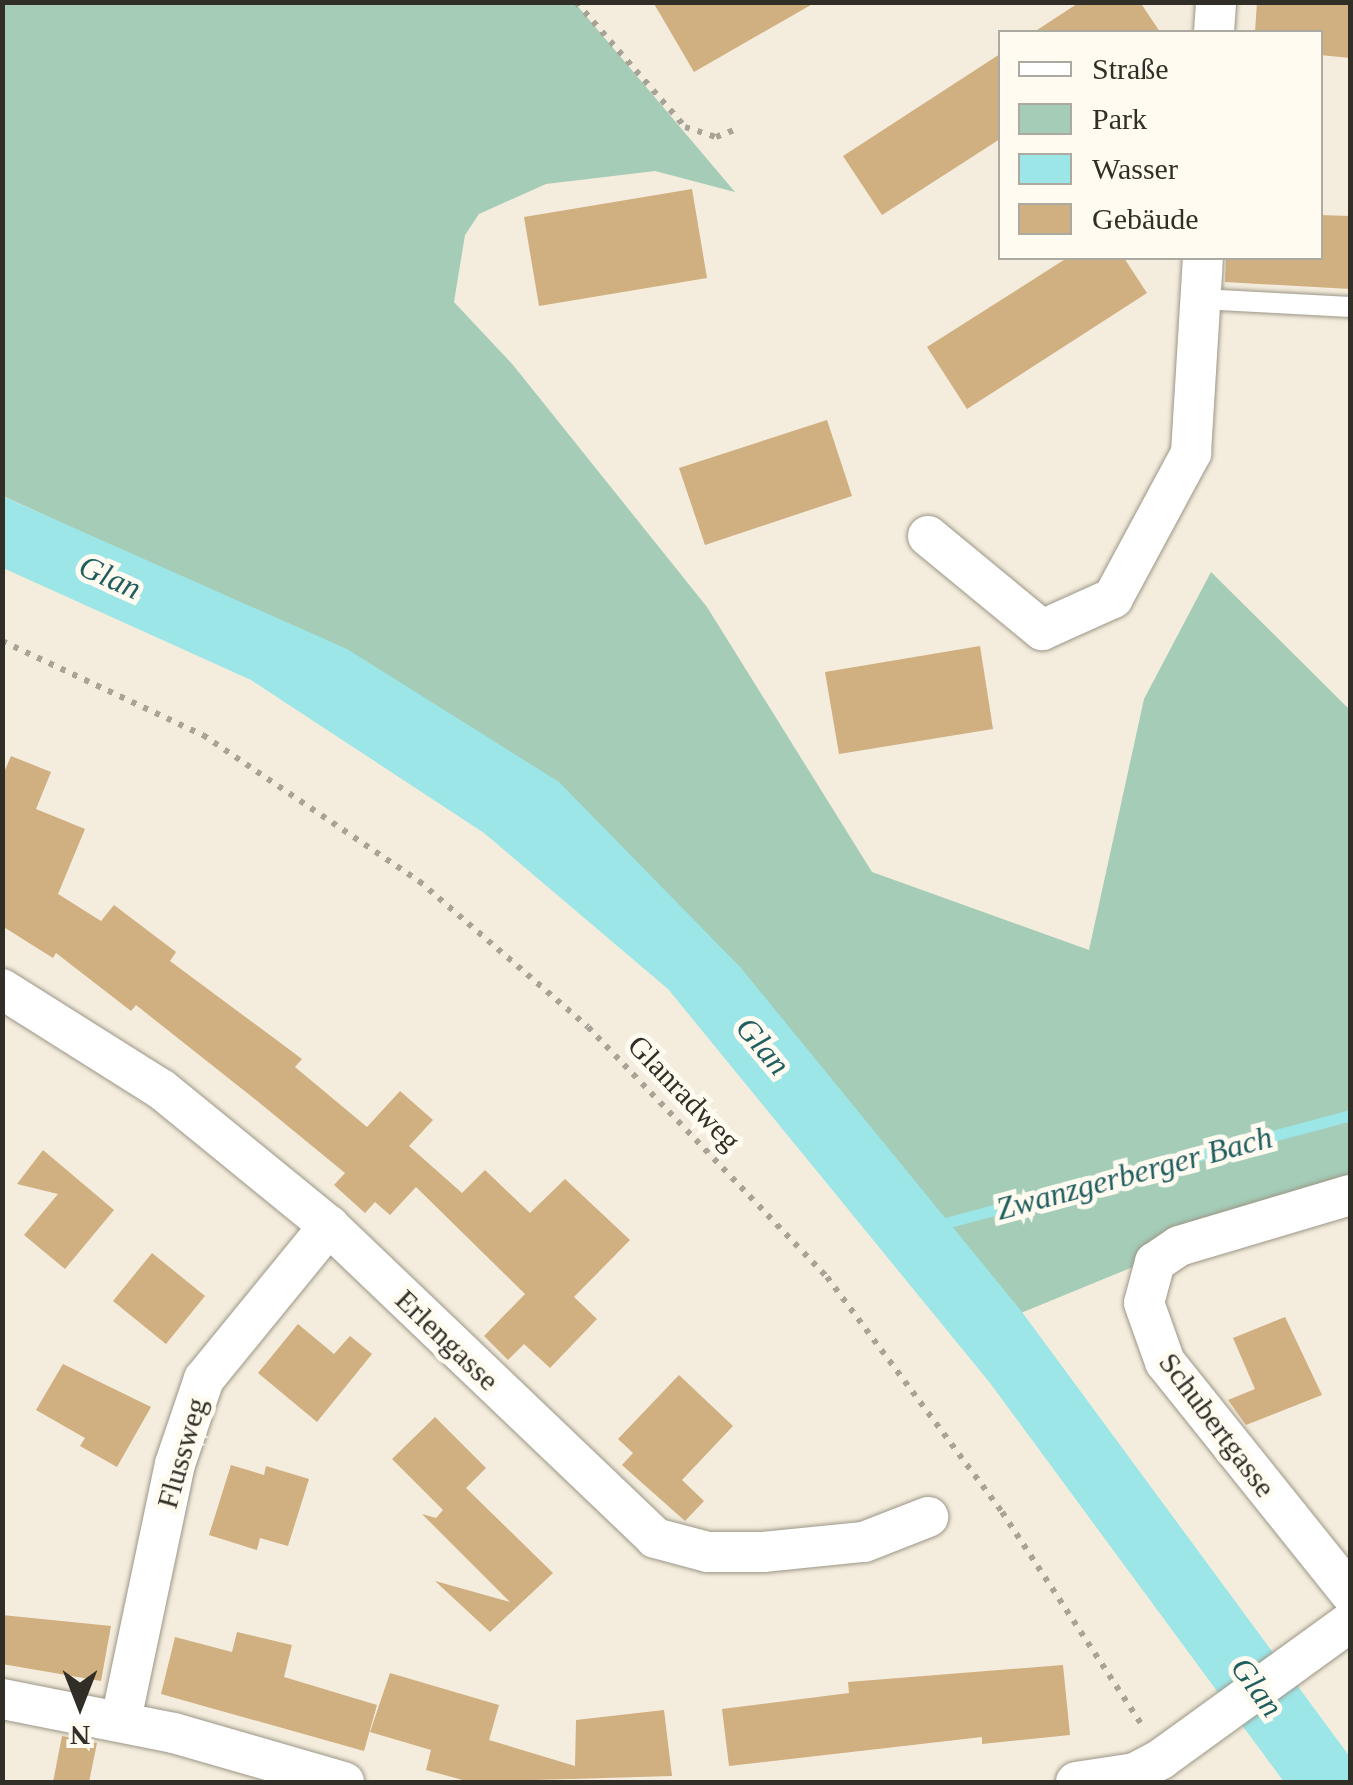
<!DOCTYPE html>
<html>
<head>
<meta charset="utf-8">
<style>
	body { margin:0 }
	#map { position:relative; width:1353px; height:1785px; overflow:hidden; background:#f4eddd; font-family:Georgia,serif }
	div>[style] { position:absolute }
	.green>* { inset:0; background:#a4ccb6 }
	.water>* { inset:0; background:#9ce6e8 }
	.stream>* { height:11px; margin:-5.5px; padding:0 5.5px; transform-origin:5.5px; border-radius:5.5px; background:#9ce6e8 }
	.building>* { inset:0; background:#d0af80 }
	.path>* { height:6px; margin-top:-3px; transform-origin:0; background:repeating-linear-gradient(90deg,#a8a397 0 5px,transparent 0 13px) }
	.roads { filter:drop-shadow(0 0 2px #9c9687) drop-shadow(0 0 2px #9c9687) }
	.lane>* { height:20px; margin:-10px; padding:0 10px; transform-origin:10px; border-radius:10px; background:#fff }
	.street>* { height:40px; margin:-20px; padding:0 20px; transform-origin:20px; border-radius:20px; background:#fff }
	span { translate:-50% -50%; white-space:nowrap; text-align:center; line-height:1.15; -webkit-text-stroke:10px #fffbf1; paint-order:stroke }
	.street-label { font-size:30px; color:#302e27 }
	.water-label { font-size:32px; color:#215e60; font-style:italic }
	.frame { position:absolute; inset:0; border:5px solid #302e27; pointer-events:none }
	.legend { position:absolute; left:998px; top:30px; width:325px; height:230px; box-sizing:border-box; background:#fffbf1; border:2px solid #aca9a0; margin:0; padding:12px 18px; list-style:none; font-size:30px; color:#302e27 }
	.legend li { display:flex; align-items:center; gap:20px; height:50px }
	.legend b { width:50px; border:2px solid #aca9a0 }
	.north { position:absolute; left:30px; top:1655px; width:100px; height:100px; -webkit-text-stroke:8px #fffbf1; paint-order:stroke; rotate:180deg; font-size:28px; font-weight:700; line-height:40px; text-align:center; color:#302e27 }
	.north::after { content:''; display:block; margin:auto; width:35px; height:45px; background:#302e27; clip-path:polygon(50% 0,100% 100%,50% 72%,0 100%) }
</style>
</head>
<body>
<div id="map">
	<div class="green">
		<i style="clip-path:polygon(2px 3px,575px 3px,735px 192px,655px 171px,546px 184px,479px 214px,465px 235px,454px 302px,513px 365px,707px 607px,872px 872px,1089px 950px,1144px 699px,1211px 572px,1350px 710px,1350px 1178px,1006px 1319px,821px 1100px,279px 622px,3px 496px)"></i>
	</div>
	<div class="water">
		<i style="clip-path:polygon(2px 496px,347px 649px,559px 782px,741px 968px,1022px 1312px,1350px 1757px,1350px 1782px,1284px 1782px,990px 1383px,668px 989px,484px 833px,251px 680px,3px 568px)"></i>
	</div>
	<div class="stream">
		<i style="left:934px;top:1226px;width:431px;rotate:-14.9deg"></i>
	</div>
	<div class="building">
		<i style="clip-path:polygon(653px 2px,816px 2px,694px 72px)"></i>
		<i style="clip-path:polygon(1080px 2px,1140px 2px,1160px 32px,1034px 32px)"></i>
		<i style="clip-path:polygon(1257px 2px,1350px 2px,1350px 58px,1320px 55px,1320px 32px,1255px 32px)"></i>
		<i style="clip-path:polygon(1000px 54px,1000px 139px,882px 215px,843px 156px)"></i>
		<i style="clip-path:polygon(692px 189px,707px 278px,539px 306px,524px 217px)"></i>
		<i style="clip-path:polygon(1320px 215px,1350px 216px,1350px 289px,1225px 282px,1226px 258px,1320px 258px)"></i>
		<i style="clip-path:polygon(1067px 258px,1124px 258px,1147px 293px,967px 409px,927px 347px)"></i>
		<i style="clip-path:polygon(827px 420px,852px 496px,705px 545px,679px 468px)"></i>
		<i style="clip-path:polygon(980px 646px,993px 729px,839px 754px,825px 672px)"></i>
		<i style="clip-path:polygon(11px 756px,51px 772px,36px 809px,85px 829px,58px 894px,101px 921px,114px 905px,176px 952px,170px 961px,302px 1059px,295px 1067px,367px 1127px,400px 1091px,433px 1120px,409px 1146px,462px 1193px,485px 1170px,530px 1213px,565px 1179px,630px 1240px,574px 1297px,597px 1319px,550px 1368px,524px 1344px,508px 1360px,484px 1336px,525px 1294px,416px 1187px,390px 1215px,375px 1202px,365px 1213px,334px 1185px,345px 1173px,256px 1100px,136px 1005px,131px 1011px,56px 953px,53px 958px,2px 926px,2px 777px)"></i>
		<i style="clip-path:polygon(43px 1150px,114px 1210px,65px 1269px,24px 1235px,58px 1194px,17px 1184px)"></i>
		<i style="clip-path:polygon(152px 1253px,205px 1296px,166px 1344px,113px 1301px)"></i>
		<i style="clip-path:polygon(1285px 1317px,1322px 1395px,1246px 1425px,1228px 1400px,1255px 1389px,1233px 1338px)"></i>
		<i style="clip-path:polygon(298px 1324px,334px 1354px,350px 1336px,372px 1354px,317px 1422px,258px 1373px)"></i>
		<i style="clip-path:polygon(63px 1364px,151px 1407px,117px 1467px,80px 1446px,85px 1438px,36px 1410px)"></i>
		<i style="clip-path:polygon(679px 1375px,733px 1426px,682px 1480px,704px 1501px,685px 1521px,622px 1465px,633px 1453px,618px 1439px)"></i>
		<i style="clip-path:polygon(435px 1417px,486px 1468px,466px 1488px,553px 1573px,490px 1632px,435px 1581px,510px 1602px,422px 1514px,436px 1518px,443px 1510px,392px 1459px)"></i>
		<i style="clip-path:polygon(231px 1465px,264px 1475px,266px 1466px,309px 1479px,288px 1546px,260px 1538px,257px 1550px,209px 1535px)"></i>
		<i style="clip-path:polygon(2px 1615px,111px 1626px,101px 1681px,2px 1664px)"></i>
		<i style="clip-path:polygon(237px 1632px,292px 1645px,284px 1677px,377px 1705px,364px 1751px,161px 1694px,175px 1637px,232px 1652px)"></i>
		<i style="clip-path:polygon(1063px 1665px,1070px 1735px,982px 1744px,982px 1737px,729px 1766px,722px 1709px,849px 1693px,848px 1682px)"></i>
		<i style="clip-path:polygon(390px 1673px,499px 1705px,489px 1740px,575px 1766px,576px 1720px,664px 1710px,672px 1776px,470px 1782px,426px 1770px,431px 1750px,370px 1732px)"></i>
		<i style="clip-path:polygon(62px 1736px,97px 1743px,89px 1782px,53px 1782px)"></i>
	</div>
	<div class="path">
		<i style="left:576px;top:2px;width:166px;rotate:48.9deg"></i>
		<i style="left:685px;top:127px;width:33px;rotate:18deg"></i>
		<i style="left:716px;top:137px;width:22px;rotate:-21deg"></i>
		<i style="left:2px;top:641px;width:222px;rotate:25.1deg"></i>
		<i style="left:203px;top:735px;width:261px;rotate:34.1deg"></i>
		<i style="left:419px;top:881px;width:223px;rotate:40.8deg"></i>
		<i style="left:588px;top:1027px;width:346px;rotate:46.3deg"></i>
		<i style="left:827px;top:1277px;width:293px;rotate:53.3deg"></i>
		<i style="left:1002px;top:1512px;width:258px;rotate:56.7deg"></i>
	</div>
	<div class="roads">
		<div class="lane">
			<i style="left:1201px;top:299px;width:149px;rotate:3.1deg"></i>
		</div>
		<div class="street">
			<i style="left:1214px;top:32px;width:30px;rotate:-86deg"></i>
			<i style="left:928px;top:536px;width:148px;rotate:39.5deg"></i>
			<i style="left:1042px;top:630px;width:78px;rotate:-24.3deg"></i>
			<i style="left:1113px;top:598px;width:165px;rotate:-61.7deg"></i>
			<i style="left:1191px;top:453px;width:195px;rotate:-86.5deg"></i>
			<i style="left:2px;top:989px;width:188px;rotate:32.2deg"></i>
			<i style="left:161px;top:1089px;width:217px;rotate:39.2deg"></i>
			<i style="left:329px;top:1226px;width:451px;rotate:43.7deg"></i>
			<i style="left:655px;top:1538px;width:55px;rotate:14.8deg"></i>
			<i style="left:708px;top:1552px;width:55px"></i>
			<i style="left:763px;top:1552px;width:101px;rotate:-5.7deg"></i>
			<i style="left:864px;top:1542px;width:69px;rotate:-21.3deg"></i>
			<i style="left:1350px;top:1195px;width:178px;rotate:163.4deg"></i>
			<i style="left:1179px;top:1246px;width:29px;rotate:146deg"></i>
			<i style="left:1155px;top:1262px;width:42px;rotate:105deg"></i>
			<i style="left:1144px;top:1303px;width:63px;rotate:70.4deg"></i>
			<i style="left:1165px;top:1362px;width:296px;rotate:51.3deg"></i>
			<i style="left:2px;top:1699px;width:175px;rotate:11.2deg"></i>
			<i style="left:174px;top:1733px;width:177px;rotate:16.1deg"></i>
			<i style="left:121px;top:1720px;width:262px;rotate:-78.1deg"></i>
			<i style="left:175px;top:1464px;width:90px;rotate:-71.2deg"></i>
			<i style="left:204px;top:1379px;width:198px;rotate:-50.8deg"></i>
			<i style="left:1076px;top:1782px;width:60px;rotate:-8.7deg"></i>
			<i style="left:1135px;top:1773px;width:30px;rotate:-28deg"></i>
			<i style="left:1161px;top:1759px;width:233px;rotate:-35.9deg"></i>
		</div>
	</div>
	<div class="street-label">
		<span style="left:684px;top:1093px;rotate:46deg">Glanradweg</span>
		<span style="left:447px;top:1340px;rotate:44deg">Erlengasse</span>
		<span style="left:1217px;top:1425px;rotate:53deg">Schubertgasse</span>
		<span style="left:182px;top:1453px;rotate:-74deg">Flussweg</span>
	</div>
	<div class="water-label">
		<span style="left:110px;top:577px;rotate:24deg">Glan</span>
		<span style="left:763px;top:1046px;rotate:50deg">Glan</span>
		<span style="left:1134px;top:1173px;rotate:-15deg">Zwanzgerberger Bach</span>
		<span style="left:1257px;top:1687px;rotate:54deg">Glan</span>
	</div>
	<div class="frame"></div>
	<ul class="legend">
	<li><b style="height:12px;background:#fff"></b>Straße</li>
	<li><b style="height:28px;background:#a4ccb6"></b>Park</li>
	<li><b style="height:28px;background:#9ce6e8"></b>Wasser</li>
	<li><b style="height:28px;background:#d0af80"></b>Gebäude</li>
	</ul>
	<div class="north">N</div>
</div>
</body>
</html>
